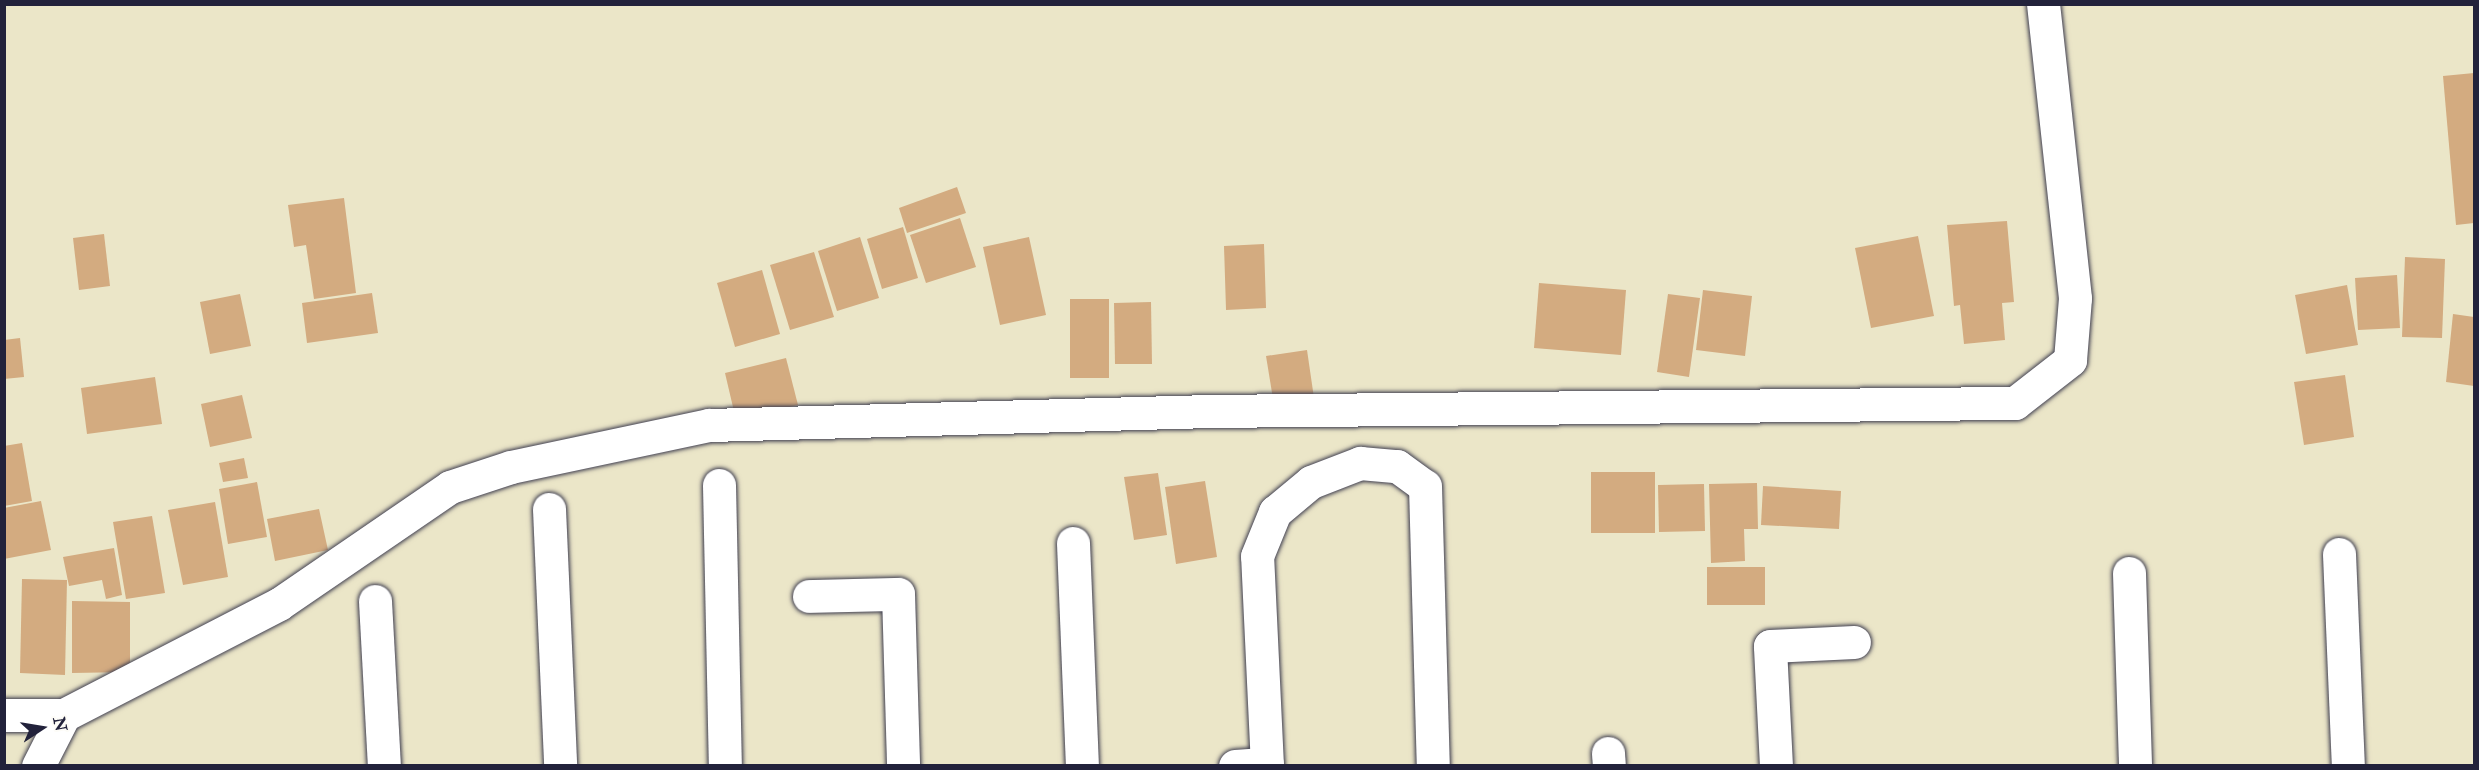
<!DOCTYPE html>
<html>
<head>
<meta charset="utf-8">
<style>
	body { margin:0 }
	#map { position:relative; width:2479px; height:770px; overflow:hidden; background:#ebe6c8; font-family:"IM FELL Double Pica",serif }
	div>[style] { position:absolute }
	.building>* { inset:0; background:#d3ab80 }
	.roads { filter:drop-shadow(0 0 2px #403f50) drop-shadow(0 0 2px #403f50) }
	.street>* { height:33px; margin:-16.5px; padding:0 16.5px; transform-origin:16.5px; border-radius:16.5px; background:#fff }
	span { translate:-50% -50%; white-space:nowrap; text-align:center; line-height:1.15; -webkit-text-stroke:4.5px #fdfcf7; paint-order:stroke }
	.frame { position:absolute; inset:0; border:6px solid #22223b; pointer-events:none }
	.north { position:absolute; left:12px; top:698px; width:60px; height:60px; -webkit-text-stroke:4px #fdfcf7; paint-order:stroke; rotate:78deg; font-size:16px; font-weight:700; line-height:24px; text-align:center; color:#22223b }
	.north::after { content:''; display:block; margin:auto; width:21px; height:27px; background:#22223b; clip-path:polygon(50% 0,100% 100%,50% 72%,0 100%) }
</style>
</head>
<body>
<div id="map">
	<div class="building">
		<i style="clip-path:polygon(2474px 73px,2474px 223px,2456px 225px,2443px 76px)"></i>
		<i style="clip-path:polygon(957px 187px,966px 213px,907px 233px,899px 208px)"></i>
		<i style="clip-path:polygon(344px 198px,356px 293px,314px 299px,306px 245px,294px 247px,288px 205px)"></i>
		<i style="clip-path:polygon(960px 218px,976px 267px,926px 283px,910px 235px)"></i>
		<i style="clip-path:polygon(2007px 221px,2014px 302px,2002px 303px,2005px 340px,1964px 344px,1960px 305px,1954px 306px,1947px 225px)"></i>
		<i style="clip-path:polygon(903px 227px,918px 278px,882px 289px,867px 239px)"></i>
		<i style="clip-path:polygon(104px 234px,110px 286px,79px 290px,73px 238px)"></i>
		<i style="clip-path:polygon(1918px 236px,1934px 316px,1871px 328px,1855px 248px)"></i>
		<i style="clip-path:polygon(860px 237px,879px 298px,837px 311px,818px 251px)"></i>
		<i style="clip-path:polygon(1029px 237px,1046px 315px,1000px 325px,983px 247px)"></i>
		<i style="clip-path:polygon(1264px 244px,1266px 308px,1226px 310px,1224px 246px)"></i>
		<i style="clip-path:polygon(814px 252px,834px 317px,790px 330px,770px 265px)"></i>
		<i style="clip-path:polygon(2405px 257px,2445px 259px,2442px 338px,2402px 337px)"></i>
		<i style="clip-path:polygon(762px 270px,780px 334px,735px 347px,717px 283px)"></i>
		<i style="clip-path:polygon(2397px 275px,2400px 328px,2358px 330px,2355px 278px)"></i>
		<i style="clip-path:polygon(1539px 283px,1626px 290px,1621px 355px,1534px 348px)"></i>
		<i style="clip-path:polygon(2347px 285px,2358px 345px,2306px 354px,2295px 295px)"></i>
		<i style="clip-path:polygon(1703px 290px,1752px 296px,1745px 356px,1696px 350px)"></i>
		<i style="clip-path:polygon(372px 293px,378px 333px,307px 343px,302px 303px)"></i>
		<i style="clip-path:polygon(240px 294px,251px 346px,210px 354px,200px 302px)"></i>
		<i style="clip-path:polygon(1668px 294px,1700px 298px,1689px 377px,1657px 372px)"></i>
		<i style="clip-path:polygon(1070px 299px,1109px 299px,1109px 378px,1070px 378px)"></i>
		<i style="clip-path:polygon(1151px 302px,1152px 364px,1115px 364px,1114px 303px)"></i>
		<i style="clip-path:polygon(2453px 314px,2474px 317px,2474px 386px,2446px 382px)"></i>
		<i style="clip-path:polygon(20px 338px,24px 377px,4px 379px,4px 340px)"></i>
		<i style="clip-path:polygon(1307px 350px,1314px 398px,1274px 405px,1266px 356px)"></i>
		<i style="clip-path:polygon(786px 358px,798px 405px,736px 420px,725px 373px)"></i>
		<i style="clip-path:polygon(2345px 375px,2354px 437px,2304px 445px,2294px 382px)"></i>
		<i style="clip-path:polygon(155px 377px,162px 424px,87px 434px,81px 388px)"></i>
		<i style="clip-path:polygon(242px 395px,252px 438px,210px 447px,201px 404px)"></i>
		<i style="clip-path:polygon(22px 443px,32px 501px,4px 506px,4px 446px)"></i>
		<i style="clip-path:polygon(244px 458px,248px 478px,223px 482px,219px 463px)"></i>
		<i style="clip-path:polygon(1591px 472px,1655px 472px,1655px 533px,1591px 533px)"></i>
		<i style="clip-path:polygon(1158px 473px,1167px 535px,1134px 540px,1124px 477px)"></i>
		<i style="clip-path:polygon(1205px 481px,1217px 557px,1176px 564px,1165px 487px)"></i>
		<i style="clip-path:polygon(257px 482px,267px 537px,228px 544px,219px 489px)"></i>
		<i style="clip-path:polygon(1757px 483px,1758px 529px,1744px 529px,1745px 561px,1711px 563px,1709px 484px)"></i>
		<i style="clip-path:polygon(1704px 484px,1705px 531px,1659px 532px,1658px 485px)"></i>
		<i style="clip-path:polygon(1763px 486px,1841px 491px,1839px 529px,1761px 525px)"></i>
		<i style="clip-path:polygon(41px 501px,51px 550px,4px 559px,4px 508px)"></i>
		<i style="clip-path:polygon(215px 502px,228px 577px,183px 585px,168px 510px)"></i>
		<i style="clip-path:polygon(319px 509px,328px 550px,275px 561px,267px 519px)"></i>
		<i style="clip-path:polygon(152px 516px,165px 593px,126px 599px,113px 522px)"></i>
		<i style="clip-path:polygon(114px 548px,122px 595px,106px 599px,102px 580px,69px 586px,63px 557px)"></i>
		<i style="clip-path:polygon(1707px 567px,1765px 567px,1765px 605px,1707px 605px)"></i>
		<i style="clip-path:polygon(22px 579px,67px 580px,65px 675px,20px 673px)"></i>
		<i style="clip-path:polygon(72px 601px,130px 602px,130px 672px,72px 673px)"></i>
	</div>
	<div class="roads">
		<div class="street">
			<i style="left:719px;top:485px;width:281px;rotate:88.8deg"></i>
			<i style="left:549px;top:509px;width:257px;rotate:87.5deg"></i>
			<i style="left:1073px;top:543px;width:223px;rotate:87.7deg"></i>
			<i style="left:2339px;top:554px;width:212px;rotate:87.6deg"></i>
			<i style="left:2129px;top:573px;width:193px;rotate:88.2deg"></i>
			<i style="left:809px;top:596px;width:89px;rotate:-1.3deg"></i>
			<i style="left:898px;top:594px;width:172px;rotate:88.3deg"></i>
			<i style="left:375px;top:601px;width:165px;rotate:86.9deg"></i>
			<i style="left:4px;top:715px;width:60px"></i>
			<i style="left:64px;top:715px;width:242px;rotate:-27.3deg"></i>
			<i style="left:279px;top:604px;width:207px;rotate:-34.4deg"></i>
			<i style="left:450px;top:487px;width:64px;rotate:-18.2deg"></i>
			<i style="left:511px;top:467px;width:202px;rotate:-12deg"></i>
			<i style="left:709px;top:425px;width:498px;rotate:-1.6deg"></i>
			<i style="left:1207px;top:411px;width:808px;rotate:-0.57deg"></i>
			<i style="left:2015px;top:403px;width:70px;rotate:-38deg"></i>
			<i style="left:2070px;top:360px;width:62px;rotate:-85.4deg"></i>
			<i style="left:2075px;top:298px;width:296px;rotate:-96.2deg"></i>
			<i style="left:1608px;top:753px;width:13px;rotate:86deg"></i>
			<i style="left:38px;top:766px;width:57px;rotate:-63deg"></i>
			<i style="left:1235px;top:766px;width:32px;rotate:-4deg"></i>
			<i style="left:1267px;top:766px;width:210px;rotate:-92.7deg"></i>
			<i style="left:1257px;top:556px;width:48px;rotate:-67.8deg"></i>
			<i style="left:1275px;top:512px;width:47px;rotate:-39.8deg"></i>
			<i style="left:1311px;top:482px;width:53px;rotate:-21.2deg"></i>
			<i style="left:1360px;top:463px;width:37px;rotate:5deg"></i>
			<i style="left:1397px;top:466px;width:34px;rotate:36deg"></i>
			<i style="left:1425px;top:486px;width:280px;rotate:88.4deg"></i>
			<i style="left:1776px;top:766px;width:120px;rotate:-92.9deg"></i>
			<i style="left:1770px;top:646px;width:84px;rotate:-2.7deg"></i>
		</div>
	</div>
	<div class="frame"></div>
	<div class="north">N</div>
</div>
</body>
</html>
